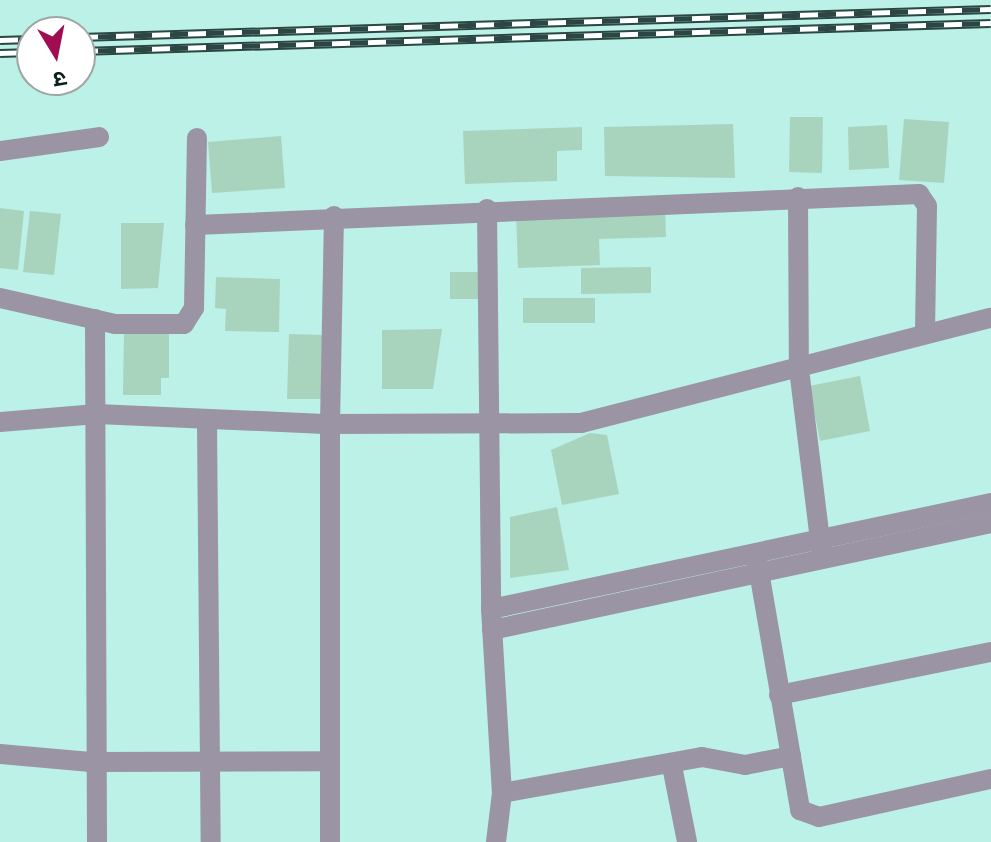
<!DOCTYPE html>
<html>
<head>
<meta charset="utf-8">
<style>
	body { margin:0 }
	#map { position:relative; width:991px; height:842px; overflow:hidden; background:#bbf1e7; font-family:"Sofia Sans Condensed","Noto Sans Devanagari",sans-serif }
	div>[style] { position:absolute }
	.building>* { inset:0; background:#a8d4bd }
	.street>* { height:20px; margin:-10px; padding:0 10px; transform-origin:10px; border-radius:10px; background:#9a94a5 }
	.rail>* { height:9px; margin-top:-4.5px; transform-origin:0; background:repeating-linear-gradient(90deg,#fff 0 18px,#2c4743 0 36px); box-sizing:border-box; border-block:2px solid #2c4743 }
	span { translate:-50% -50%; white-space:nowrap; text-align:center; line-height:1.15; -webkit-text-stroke:7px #fff; paint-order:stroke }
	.north { position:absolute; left:16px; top:16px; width:80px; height:80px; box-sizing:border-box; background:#fff; border:2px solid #9ea6a5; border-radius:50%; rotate:170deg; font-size:22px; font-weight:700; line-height:32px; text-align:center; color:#0c211e }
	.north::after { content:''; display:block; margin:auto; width:28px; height:36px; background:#a10d51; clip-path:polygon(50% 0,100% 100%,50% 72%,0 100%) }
</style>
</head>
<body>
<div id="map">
	<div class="building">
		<i style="clip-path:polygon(790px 117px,823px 117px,822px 173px,789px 172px)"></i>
		<i style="clip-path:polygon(904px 119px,949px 122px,944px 183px,899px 180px)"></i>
		<i style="clip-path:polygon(733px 124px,735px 178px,605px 176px,604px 127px)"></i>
		<i style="clip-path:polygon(887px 125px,889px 168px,849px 170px,848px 127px)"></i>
		<i style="clip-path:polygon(582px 127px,582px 150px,557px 151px,557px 181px,465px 184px,463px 131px)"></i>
		<i style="clip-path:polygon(281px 136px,285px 188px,212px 193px,208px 142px)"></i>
		<i style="clip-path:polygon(0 208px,24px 211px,18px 270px,0 268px)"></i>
		<i style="clip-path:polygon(665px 208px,666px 237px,599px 239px,600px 265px,518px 268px,516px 213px)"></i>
		<i style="clip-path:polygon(30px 211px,61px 214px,54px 275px,23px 272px)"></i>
		<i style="clip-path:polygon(121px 223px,164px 223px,158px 288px,121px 289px)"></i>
		<i style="clip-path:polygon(651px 267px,651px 293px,581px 294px,581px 268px)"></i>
		<i style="clip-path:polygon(450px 272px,483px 272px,483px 299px,450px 299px)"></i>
		<i style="clip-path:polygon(216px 277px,280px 279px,279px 332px,225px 331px,226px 309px,215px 308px)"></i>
		<i style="clip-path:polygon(523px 298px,595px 298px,595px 323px,523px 323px)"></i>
		<i style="clip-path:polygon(442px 329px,433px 389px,382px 389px,382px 330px)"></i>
		<i style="clip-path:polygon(124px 331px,169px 332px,169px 378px,161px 378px,161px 395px,123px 395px)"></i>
		<i style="clip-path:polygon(289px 334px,324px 335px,321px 399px,287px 399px)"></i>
		<i style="clip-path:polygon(860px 376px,870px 431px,820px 441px,809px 386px)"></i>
		<i style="clip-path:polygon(590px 433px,607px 435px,619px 494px,562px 505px,551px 450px)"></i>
		<i style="clip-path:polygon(557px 507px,569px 570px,510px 578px,510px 517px)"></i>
	</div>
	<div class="street">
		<i style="left:0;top:151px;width:100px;rotate:-8deg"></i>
		<i style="left:798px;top:197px;width:172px;rotate:89.7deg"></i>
		<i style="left:799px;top:369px;width:187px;rotate:83deg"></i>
		<i style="left:487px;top:209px;width:400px;rotate:89.4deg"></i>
		<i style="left:491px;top:609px;width:184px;rotate:86.6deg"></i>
		<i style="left:502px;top:793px;width:49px;rotate:97deg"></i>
		<i style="left:195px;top:225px;width:725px;rotate:-2.45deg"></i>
		<i style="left:919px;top:194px;width:14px;rotate:56deg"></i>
		<i style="left:927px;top:206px;width:125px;rotate:90.9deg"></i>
		<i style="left:0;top:298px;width:118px;rotate:12.7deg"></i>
		<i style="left:115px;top:324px;width:69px"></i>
		<i style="left:184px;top:324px;width:19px;rotate:-58deg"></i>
		<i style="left:194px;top:308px;width:170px;rotate:-89deg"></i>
		<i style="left:95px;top:319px;width:523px;rotate:89.78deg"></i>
		<i style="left:0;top:422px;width:97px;rotate:-4.7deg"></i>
		<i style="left:97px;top:414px;width:233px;rotate:2.5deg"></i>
		<i style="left:330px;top:424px;width:208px;rotate:-88.9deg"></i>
		<i style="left:207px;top:423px;width:419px;rotate:89.5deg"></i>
		<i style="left:757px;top:560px;width:254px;rotate:80.2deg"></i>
		<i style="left:800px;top:810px;width:20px;rotate:20deg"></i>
		<i style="left:819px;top:817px;width:176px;rotate:-12.5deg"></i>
		<i style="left:491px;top:609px;width:511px;rotate:-11.97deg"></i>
		<i style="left:492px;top:630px;width:510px;rotate:-12.1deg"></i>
		<i style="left:779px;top:695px;width:216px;rotate:-11.5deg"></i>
		<i style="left:0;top:754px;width:91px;rotate:5deg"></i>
		<i style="left:91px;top:762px;width:239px;rotate:-0.2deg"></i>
		<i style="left:672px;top:766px;width:77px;rotate:78.8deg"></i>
		<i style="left:502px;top:793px;width:203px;rotate:-10.2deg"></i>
		<i style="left:702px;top:757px;width:44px;rotate:10.5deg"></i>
		<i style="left:745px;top:765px;width:47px;rotate:-11.1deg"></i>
		<i style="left:330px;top:842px;width:418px;rotate:-90deg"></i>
		<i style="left:330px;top:424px;width:251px;rotate:-0.2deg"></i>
		<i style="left:581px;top:423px;width:423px;rotate:-14.4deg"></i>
	</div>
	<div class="rail">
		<i style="left:80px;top:37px;width:911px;rotate:-1.76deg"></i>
		<i style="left:0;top:40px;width:32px;rotate:-2deg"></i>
		<i style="left:80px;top:51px;width:911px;rotate:-1.76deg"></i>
		<i style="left:0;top:53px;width:32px;rotate:-2deg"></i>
	</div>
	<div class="north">उ</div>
</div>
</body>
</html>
